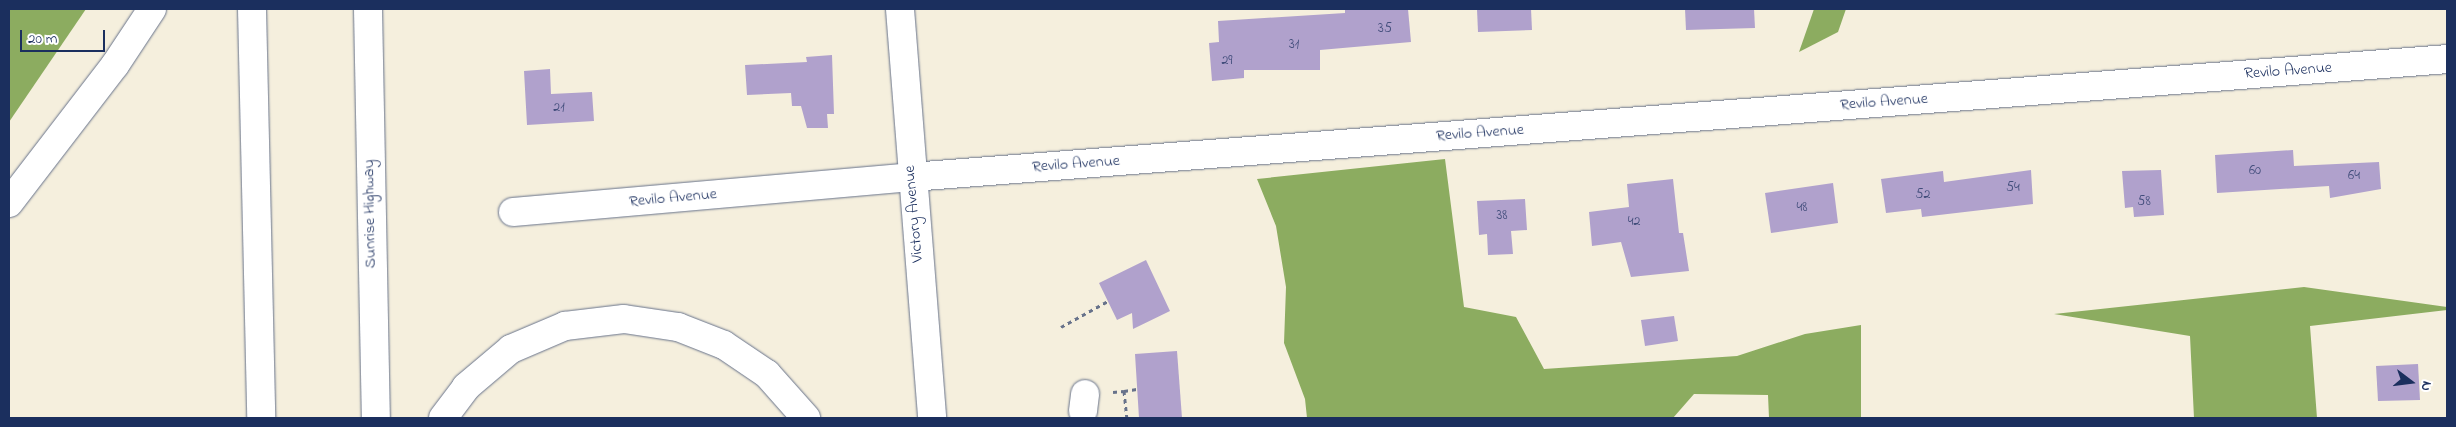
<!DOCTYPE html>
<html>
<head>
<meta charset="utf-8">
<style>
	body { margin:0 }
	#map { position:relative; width:2456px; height:427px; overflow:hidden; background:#f5efdd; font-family:"Indie Flower",sans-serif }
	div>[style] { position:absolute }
	.forest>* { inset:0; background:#8cac60 }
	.building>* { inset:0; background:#b0a1cc }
	.path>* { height:3px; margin-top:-1.5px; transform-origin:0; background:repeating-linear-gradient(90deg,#67728a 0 4px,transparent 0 8px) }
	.roads { filter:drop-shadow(0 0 1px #67728a) drop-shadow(0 0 1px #67728a) }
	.minor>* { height:28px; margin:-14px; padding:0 14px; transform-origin:14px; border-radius:14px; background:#fff }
	.highway>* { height:28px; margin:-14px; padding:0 14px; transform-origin:14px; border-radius:14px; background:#fff }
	span { translate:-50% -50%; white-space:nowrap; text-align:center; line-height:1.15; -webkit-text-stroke:4.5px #fff; paint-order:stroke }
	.number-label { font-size:14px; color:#404c7a }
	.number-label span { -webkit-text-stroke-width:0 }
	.street-label { font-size:16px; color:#1b2f5e }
	.frame { position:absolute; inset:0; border:10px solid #1b2f5e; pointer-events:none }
	.north { position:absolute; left:2386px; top:357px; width:50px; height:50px; -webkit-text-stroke:4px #fff; paint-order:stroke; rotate:105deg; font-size:14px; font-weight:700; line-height:20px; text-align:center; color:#1b2f5e }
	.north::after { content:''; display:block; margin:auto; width:18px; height:22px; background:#1b2f5e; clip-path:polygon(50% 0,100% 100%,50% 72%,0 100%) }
	.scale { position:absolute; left:20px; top:30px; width:85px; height:22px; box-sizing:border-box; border:2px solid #1b2f5e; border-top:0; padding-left:6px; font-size:15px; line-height:18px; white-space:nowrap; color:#1b2f5e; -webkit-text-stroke:4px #fff; paint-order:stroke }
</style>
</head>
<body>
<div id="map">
	<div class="forest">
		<i style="clip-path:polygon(9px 9px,86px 9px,9px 122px)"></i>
		<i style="clip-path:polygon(1814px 9px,1846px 9px,1838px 32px,1799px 52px)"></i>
		<i style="clip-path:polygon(1445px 159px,1464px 307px,1516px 317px,1544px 369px,1737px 356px,1805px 334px,1861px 325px,1861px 418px,1769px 418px,1768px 395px,1694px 394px,1673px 418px,1307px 418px,1305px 399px,1284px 343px,1286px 287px,1276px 226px,1257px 179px)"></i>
		<i style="clip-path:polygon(2304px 287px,2447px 307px,2447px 310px,2310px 326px,2317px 418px,2194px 418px,2190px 336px,2054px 314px)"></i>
	</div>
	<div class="building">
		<i style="clip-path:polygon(1345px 9px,1408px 9px,1411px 42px,1320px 50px,1320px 70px,1244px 70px,1244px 78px,1212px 81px,1209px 43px,1219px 42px,1218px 21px,1345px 13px)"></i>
		<i style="clip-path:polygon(1477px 9px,1531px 9px,1532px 30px,1478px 32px)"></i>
		<i style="clip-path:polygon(1685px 9px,1754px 9px,1755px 28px,1686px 30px)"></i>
		<i style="clip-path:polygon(832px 55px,834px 114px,827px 114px,828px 128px,807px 128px,801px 106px,792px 106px,791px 93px,747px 95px,745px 65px,807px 62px,806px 57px)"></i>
		<i style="clip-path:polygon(550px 69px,551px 94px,592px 92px,594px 121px,527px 125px,524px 71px)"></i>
		<i style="clip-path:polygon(2293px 150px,2294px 166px,2379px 162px,2381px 189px,2330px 198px,2329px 186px,2217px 193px,2215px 155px)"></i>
		<i style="clip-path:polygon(2031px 170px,2033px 204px,1922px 217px,1921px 209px,1886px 213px,1881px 179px,1943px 171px,1944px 182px)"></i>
		<i style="clip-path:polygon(2161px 170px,2164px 215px,2134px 217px,2133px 207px,2125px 208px,2122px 171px)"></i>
		<i style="clip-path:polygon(1673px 179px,1679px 233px,1683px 233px,1689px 271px,1631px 277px,1621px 242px,1592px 246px,1589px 212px,1629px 207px,1627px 184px)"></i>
		<i style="clip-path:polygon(1833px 183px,1838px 223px,1771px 233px,1765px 193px)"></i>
		<i style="clip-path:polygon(1525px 199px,1527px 230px,1511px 231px,1513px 254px,1488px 255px,1487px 234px,1479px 235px,1477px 201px)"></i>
		<i style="clip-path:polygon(1146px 260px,1170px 311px,1133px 329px,1132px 313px,1117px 320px,1099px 283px)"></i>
		<i style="clip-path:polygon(1674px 316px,1678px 341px,1645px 346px,1641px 320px)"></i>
		<i style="clip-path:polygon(1177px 351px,1182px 418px,1139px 418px,1135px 354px)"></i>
		<i style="clip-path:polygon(2418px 364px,2420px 400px,2378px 401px,2376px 366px)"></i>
	</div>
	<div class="path">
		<i style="left:1061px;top:327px;width:54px;rotate:-29deg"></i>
		<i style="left:1124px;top:391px;width:13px;rotate:-9deg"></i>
		<i style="left:1113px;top:392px;width:11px;rotate:-5deg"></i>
		<i style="left:1124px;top:391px;width:27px;rotate:84deg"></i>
	</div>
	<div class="roads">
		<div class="minor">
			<i style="left:900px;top:9px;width:410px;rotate:85.5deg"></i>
			<i style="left:513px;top:212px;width:400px;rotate:-5deg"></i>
			<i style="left:911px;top:177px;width:1541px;rotate:-4.39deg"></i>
			<i style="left:1083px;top:411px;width:17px;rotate:-83deg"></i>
		</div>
		<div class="highway">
			<i style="left:252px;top:9px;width:409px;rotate:88.7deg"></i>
			<i style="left:368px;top:9px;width:409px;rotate:88.9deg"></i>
			<i style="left:9px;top:203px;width:174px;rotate:-52.5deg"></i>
			<i style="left:115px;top:65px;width:67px;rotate:-56.5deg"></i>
			<i style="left:443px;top:418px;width:39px;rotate:-53deg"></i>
			<i style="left:466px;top:387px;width:59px;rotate:-40.2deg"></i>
			<i style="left:511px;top:349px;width:59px;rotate:-23.1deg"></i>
			<i style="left:565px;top:326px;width:59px;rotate:-6.8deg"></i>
			<i style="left:624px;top:319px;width:55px;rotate:8.4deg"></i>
			<i style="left:678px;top:327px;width:49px;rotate:21.4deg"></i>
			<i style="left:724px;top:345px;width:52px;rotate:34deg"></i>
			<i style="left:767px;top:374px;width:59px;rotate:48.4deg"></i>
		</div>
	</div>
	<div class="number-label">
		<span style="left:1385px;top:29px">35</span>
		<span style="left:1294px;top:45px">31</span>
		<span style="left:1227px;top:61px">29</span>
		<span style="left:559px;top:108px">21</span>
		<span style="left:2255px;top:171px">60</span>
		<span style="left:2354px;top:176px">64</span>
		<span style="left:2013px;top:188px">54</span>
		<span style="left:1923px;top:195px">52</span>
		<span style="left:2144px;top:202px">58</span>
		<span style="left:1802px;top:208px">48</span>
		<span style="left:1502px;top:216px">38</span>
		<span style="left:1634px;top:222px">42</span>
	</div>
	<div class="street-label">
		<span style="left:2288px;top:71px;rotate:-4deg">Revilo Avenue</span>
		<span style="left:1884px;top:102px;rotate:-4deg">Revilo Avenue</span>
		<span style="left:1480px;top:133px;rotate:-4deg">Revilo Avenue</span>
		<span style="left:1076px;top:164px;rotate:-4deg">Revilo Avenue</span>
		<span style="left:673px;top:198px;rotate:-5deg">Revilo Avenue</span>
		<span style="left:370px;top:214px;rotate:-91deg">Sunrise Highway</span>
		<span style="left:914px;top:214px;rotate:-95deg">Victory Avenue</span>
	</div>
	<div class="frame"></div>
	<div class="north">N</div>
	<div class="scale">20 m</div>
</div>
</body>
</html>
